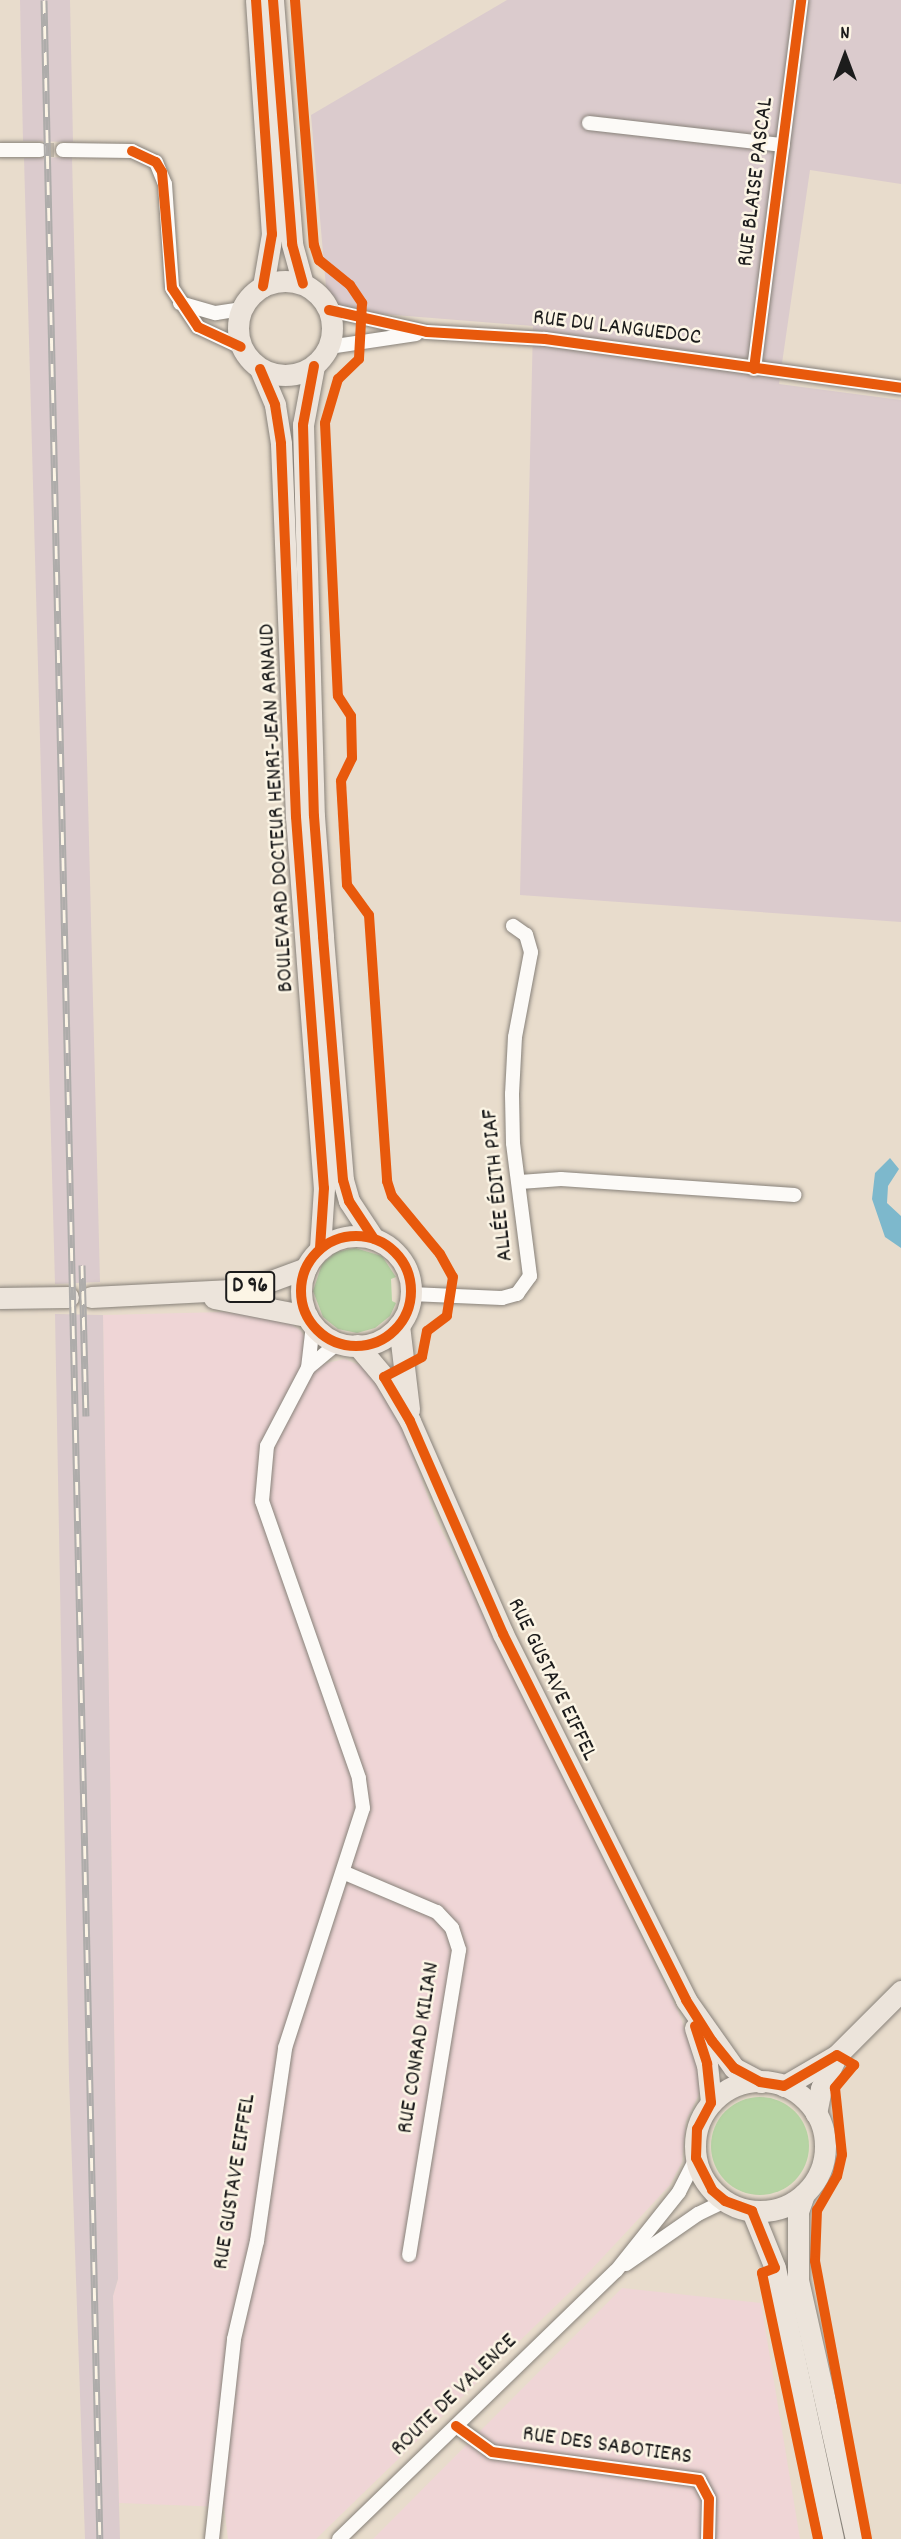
<!DOCTYPE html>
<html>
<head>
<meta charset="utf-8">
<style>
	body { margin:0 }
	#map { position:relative; width:901px; height:2539px; overflow:hidden; background:#e8dccc; font-family:Dekko,sans-serif }
	div>[style] { position:absolute }
	.built>* { inset:0; background:#efd5d6 }
	.industrial>* { inset:0; background:#dbcbcd }
	.green>* { inset:0; background:#b6d4a4 }
	.round { border-radius:50% }
	.water>* { inset:0; background:#7db8cc }
	.minor-tunnel>* { height:14px; margin-top:-7px; transform-origin:0; background:repeating-linear-gradient(90deg,#bfb6a9 0 14px,transparent 0 21px) }
	.roads { filter:drop-shadow(0 0 2px #88827a) drop-shadow(0 0 2px #88827a) }
	.minor>* { height:14px; margin:-7px; padding:0 7px; transform-origin:7px; border-radius:7px; background:#fcfaf7 }
	.primary>* { height:21px; margin:-10.5px; padding:0 10.5px; transform-origin:10.5px; border-radius:10.5px; background:#ece4db }
	.primary>.ring { margin:-10.5px; padding:0; box-sizing:content-box; background:none; border:21px solid #ece4db; border-radius:50% }
	.rail>* { height:7px; margin-top:-3.5px; transform-origin:0; background:repeating-linear-gradient(90deg,#fcf5e5 0 13px,#aeacaa 0 26px); box-sizing:border-box; border-block:2px solid #aeacaa }
	.cycleway>* { height:10px; margin:-5px; padding:0 5px; transform-origin:5px; border-radius:5px; background:#e8590c }
	.cycleway>.ring { margin:-5px; padding:0; box-sizing:content-box; background:none; border:10px solid #e8590c; border-radius:50% }
	span { translate:-50% -50%; white-space:nowrap; text-align:center; line-height:1.15; -webkit-text-stroke:5px #fcf5e5; paint-order:stroke }
	.shield-label span { padding:2px 5px; background:#fcf5e5; border:2px solid; border-radius:5px; -webkit-text-stroke-width:0 }
	.shield-label { font-size:21px; color:#1c1c1c; font-weight:700 }
	.street-label { font-size:23px; color:#1c1c1c }
	.north { position:absolute; left:810px; top:21px; width:70px; height:70px; -webkit-text-stroke:5px #fcf5e5; paint-order:stroke; rotate:0deg; font-size:19px; font-weight:700; line-height:28px; text-align:center; color:#1c1c1c }
	.north::after { content:''; display:block; margin:auto; width:24px; height:32px; background:#1c1c1c; clip-path:polygon(50% 0,100% 100%,50% 72%,0 100%) }
</style>
</head>
<body>
<div id="map">
	<div class="built">
		<i style="clip-path:polygon(224px 1312px,285px 1319px,301px 1331px,322px 1364px,345px 1359px,368px 1369px,402px 1426px,436px 1519px,678px 2011px,699px 2066px,702px 2088px,686px 2121px,682px 2162px,670px 2185px,576px 2286px,316px 2539px,228px 2539px,224px 2507px,119px 2503px,113px 2296px,118px 2279px,103px 1315px)"></i>
		<i style="clip-path:polygon(622px 2288px,761px 2303px,800px 2539px,373px 2539px)"></i>
	</div>
	<div class="industrial">
		<i style="clip-path:polygon(20px 0,70px 0,73px 142px,23px 141px)"></i>
		<i style="clip-path:polygon(507px 0,901px 0,901px 184px,810px 170px,779px 384px,901px 400px,901px 922px,520px 895px,533px 326px,345px 311px,332px 300px,326px 287px,311px 115px)"></i>
		<i style="clip-path:polygon(72px 157px,100px 1282px,55px 1284px,24px 158px)"></i>
		<i style="clip-path:polygon(55px 1314px,103px 1315px,118px 2279px,113px 2296px,120px 2539px,85px 2539px,69px 2078px)"></i>
	</div>
	<div class="green">
		<i style="clip-path:polygon(355px 1248px,382px 1256px,396px 1277px,391px 1279px,392px 1301px,396px 1303px,390px 1316px,375px 1328px,357px 1333px,338px 1329px,323px 1317px,313px 1291px,322px 1264px,336px 1252px)"></i>
		<i class="round" style="left:711px;top:2097px;width:98px;height:98px"></i>
	</div>
	<div class="water">
		<i style="clip-path:polygon(890px 1158px,899px 1169px,888px 1186px,887px 1203px,901px 1216px,901px 1248px,885px 1237px,872px 1199px,875px 1173px)"></i>
	</div>
	<div class="minor-tunnel">
		<i style="left:40px;top:150px;width:23px"></i>
	</div>
	<div class="roads">
		<div class="minor">
			<i style="left:589px;top:123px;width:195px;rotate:6.5deg"></i>
			<i style="left:0;top:150px;width:40px"></i>
			<i style="left:63px;top:150px;width:69px;rotate:0.8deg"></i>
			<i style="left:132px;top:151px;width:26px;rotate:25deg"></i>
			<i style="left:156px;top:162px;width:24px;rotate:68deg"></i>
			<i style="left:165px;top:184px;width:104px;rotate:86.1deg"></i>
			<i style="left:172px;top:288px;width:47px;rotate:56.3deg"></i>
			<i style="left:198px;top:327px;width:47px;rotate:24.9deg"></i>
			<i style="left:180px;top:303px;width:37px;rotate:16deg"></i>
			<i style="left:216px;top:313px;width:25px;rotate:-9deg"></i>
			<i style="left:329px;top:310px;width:100px;rotate:12.7deg"></i>
			<i style="left:427px;top:332px;width:118px;rotate:3.4deg"></i>
			<i style="left:545px;top:339px;width:359px;rotate:7.8deg"></i>
			<i style="left:329px;top:347px;width:88px;rotate:-8.5deg"></i>
			<i style="left:754px;top:369px;width:372px;rotate:-82.7deg"></i>
			<i style="left:520px;top:1182px;width:41px;rotate:-4.2deg"></i>
			<i style="left:561px;top:1179px;width:234px;rotate:3.9deg"></i>
			<i style="left:411px;top:1294px;width:91px;rotate:2.5deg"></i>
			<i style="left:502px;top:1298px;width:16px;rotate:-15deg"></i>
			<i style="left:517px;top:1294px;width:22px;rotate:-54deg"></i>
			<i style="left:530px;top:1276px;width:134px;rotate:-97.3deg"></i>
			<i style="left:513px;top:1143px;width:49px;rotate:-91.2deg"></i>
			<i style="left:512px;top:1094px;width:57px;rotate:-87deg"></i>
			<i style="left:515px;top:1037px;width:86px;rotate:-79.3deg"></i>
			<i style="left:531px;top:952px;width:18px;rotate:-106deg"></i>
			<i style="left:526px;top:935px;width:16px;rotate:-145deg"></i>
			<i style="left:309px;top:1367px;width:38px;rotate:-40deg"></i>
			<i style="left:345px;top:1873px;width:100px;rotate:23deg"></i>
			<i style="left:437px;top:1912px;width:22px;rotate:47deg"></i>
			<i style="left:452px;top:1928px;width:23px;rotate:72deg"></i>
			<i style="left:459px;top:1950px;width:309px;rotate:99.3deg"></i>
			<i style="left:626px;top:2264px;width:88px;rotate:-34.8deg"></i>
			<i style="left:698px;top:2214px;width:30px;rotate:-26deg"></i>
			<i style="left:456px;top:2426px;width:44px;rotate:35.8deg"></i>
			<i style="left:492px;top:2452px;width:209px;rotate:7.7deg"></i>
			<i style="left:699px;top:2480px;width:21px;rotate:62deg"></i>
			<i style="left:709px;top:2499px;width:40px;rotate:91.4deg"></i>
			<i style="left:212px;top:2539px;width:201px;rotate:-83.7deg"></i>
			<i style="left:234px;top:2339px;width:101px;rotate:-76.8deg"></i>
			<i style="left:257px;top:2241px;width:195px;rotate:-81.7deg"></i>
			<i style="left:285px;top:2048px;width:252px;rotate:-72deg"></i>
			<i style="left:363px;top:1808px;width:30px;rotate:-98deg"></i>
			<i style="left:359px;top:1778px;width:293px;rotate:-109.3deg"></i>
			<i style="left:262px;top:1501px;width:55px;rotate:-84.8deg"></i>
			<i style="left:267px;top:1446px;width:88px;rotate:-62.3deg"></i>
			<i style="left:308px;top:1368px;width:43px;rotate:-83.4deg"></i>
			<i style="left:339px;top:2539px;width:385px;rotate:-44.1deg"></i>
			<i style="left:616px;top:2271px;width:101px;rotate:-51.4deg"></i>
			<i style="left:679px;top:2192px;width:38px;rotate:-63deg"></i>
		</div>
		<div class="primary">
			<i style="left:256px;top:0;width:235px;rotate:86.1deg"></i>
			<i style="left:272px;top:234px;width:53px;rotate:99.8deg"></i>
			<i style="left:273px;top:0;width:245px;rotate:85.5deg"></i>
			<i style="left:292px;top:244px;width:41px;rotate:74.6deg"></i>
			<i class="ring" style="left:238px;top:281px;width:73px;height:73px"></i>
			<i style="left:314px;top:366px;width:60px;rotate:100.6deg"></i>
			<i style="left:303px;top:425px;width:391px;rotate:88.4deg"></i>
			<i style="left:314px;top:816px;width:121px;rotate:85.7deg"></i>
			<i style="left:323px;top:937px;width:244px;rotate:85.3deg"></i>
			<i style="left:343px;top:1180px;width:22px;rotate:74deg"></i>
			<i style="left:349px;top:1201px;width:45px;rotate:56.7deg"></i>
			<i style="left:260px;top:369px;width:39px;rotate:67deg"></i>
			<i style="left:275px;top:405px;width:39px;rotate:81deg"></i>
			<i style="left:281px;top:444px;width:373px;rotate:87.7deg"></i>
			<i style="left:296px;top:817px;width:372px;rotate:85.7deg"></i>
			<i style="left:324px;top:1188px;width:61px;rotate:93.8deg"></i>
			<i class="ring" style="left:301px;top:1236px;width:89px;height:89px"></i>
			<i style="left:91px;top:1297px;width:136px;rotate:-2.9deg"></i>
			<i style="left:227px;top:1290px;width:33px;rotate:-9deg"></i>
			<i style="left:260px;top:1285px;width:49px;rotate:-20.3deg"></i>
			<i style="left:0;top:1298px;width:68px;rotate:-0.8deg"></i>
			<i style="left:214px;top:1298px;width:95px;rotate:11deg"></i>
			<i style="left:399px;top:1325px;width:85px;rotate:83.2deg"></i>
			<i style="left:357px;top:1345px;width:42px;rotate:49.8deg"></i>
			<i style="left:384px;top:1377px;width:51px;rotate:59.4deg"></i>
			<i style="left:410px;top:1421px;width:232px;rotate:66.4deg"></i>
			<i style="left:503px;top:1634px;width:409px;rotate:63.4deg"></i>
			<i style="left:686px;top:2000px;width:83px;rotate:54.8deg"></i>
			<i style="left:734px;top:2068px;width:30px;rotate:28deg"></i>
			<i style="left:695px;top:2028px;width:38px;rotate:72deg"></i>
			<i style="left:707px;top:2064px;width:39px;rotate:84deg"></i>
			<i class="ring" style="left:695px;top:2081px;width:109px;height:109px"></i>
			<i style="left:784px;top:2086px;width:61px;rotate:-30.3deg"></i>
			<i style="left:837px;top:2055px;width:91px;rotate:-45deg"></i>
			<i style="left:816px;top:2114px;width:26px;rotate:-79deg"></i>
			<i style="left:821px;top:2088px;width:34px;rotate:-64deg"></i>
			<i style="left:804px;top:2194px;width:18px;rotate:109deg"></i>
			<i style="left:798px;top:2211px;width:69px;rotate:90deg"></i>
			<i style="left:798px;top:2280px;width:265px;rotate:77.4deg"></i>
			<i style="left:752px;top:2211px;width:61px;rotate:68deg"></i>
			<i style="left:775px;top:2268px;width:277px;rotate:77.9deg"></i>
		</div>
	</div>
	<div class="rail">
		<i style="left:44px;top:0;width:2540px;rotate:88.74deg"></i>
		<i style="left:82px;top:1265px;width:151px;rotate:88.5deg"></i>
	</div>
	<div class="cycleway">
		<i style="left:256px;top:0;width:235px;rotate:86.1deg"></i>
		<i style="left:272px;top:234px;width:53px;rotate:99.8deg"></i>
		<i style="left:273px;top:0;width:245px;rotate:85.5deg"></i>
		<i style="left:292px;top:244px;width:41px;rotate:74.6deg"></i>
		<i style="left:295px;top:0;width:246px;rotate:85.6deg"></i>
		<i style="left:314px;top:245px;width:16px;rotate:72deg"></i>
		<i style="left:319px;top:260px;width:40px;rotate:39deg"></i>
		<i style="left:350px;top:285px;width:22px;rotate:56deg"></i>
		<i style="left:362px;top:303px;width:56px;rotate:93.1deg"></i>
		<i style="left:359px;top:359px;width:29px;rotate:136deg"></i>
		<i style="left:338px;top:379px;width:46px;rotate:106.5deg"></i>
		<i style="left:325px;top:423px;width:273px;rotate:87.3deg"></i>
		<i style="left:338px;top:696px;width:24px;rotate:57deg"></i>
		<i style="left:351px;top:716px;width:42px;rotate:88.6deg"></i>
		<i style="left:352px;top:758px;width:25px;rotate:116deg"></i>
		<i style="left:341px;top:781px;width:104px;rotate:86.7deg"></i>
		<i style="left:347px;top:885px;width:37px;rotate:54deg"></i>
		<i style="left:369px;top:915px;width:267px;rotate:86.1deg"></i>
		<i style="left:387px;top:1181px;width:16px;rotate:72deg"></i>
		<i style="left:392px;top:1196px;width:75px;rotate:50.4deg"></i>
		<i style="left:440px;top:1254px;width:26px;rotate:61deg"></i>
		<i style="left:453px;top:1277px;width:39px;rotate:99deg"></i>
		<i style="left:447px;top:1316px;width:25px;rotate:143deg"></i>
		<i style="left:427px;top:1331px;width:26px;rotate:101deg"></i>
		<i style="left:422px;top:1357px;width:43px;rotate:152.2deg"></i>
		<i style="left:384px;top:1377px;width:51px;rotate:59.4deg"></i>
		<i style="left:410px;top:1421px;width:232px;rotate:66.4deg"></i>
		<i style="left:503px;top:1634px;width:409px;rotate:63.4deg"></i>
		<i style="left:686px;top:2000px;width:49px;rotate:57.6deg"></i>
		<i style="left:712px;top:2041px;width:35px;rotate:51deg"></i>
		<i style="left:734px;top:2068px;width:30px;rotate:28deg"></i>
		<i style="left:760px;top:2082px;width:24px;rotate:9deg"></i>
		<i style="left:784px;top:2086px;width:61px;rotate:-30.3deg"></i>
		<i style="left:837px;top:2055px;width:20px;rotate:30deg"></i>
		<i style="left:854px;top:2065px;width:30px;rotate:130deg"></i>
		<i style="left:835px;top:2088px;width:67px;rotate:84deg"></i>
		<i style="left:842px;top:2155px;width:22px;rotate:103deg"></i>
		<i style="left:837px;top:2176px;width:39px;rotate:120deg"></i>
		<i style="left:817px;top:2210px;width:51px;rotate:92.2deg"></i>
		<i style="left:815px;top:2261px;width:283px;rotate:79.4deg"></i>
		<i style="left:132px;top:151px;width:26px;rotate:25deg"></i>
		<i style="left:156px;top:162px;width:12px;rotate:59deg"></i>
		<i style="left:162px;top:172px;width:116px;rotate:85.1deg"></i>
		<i style="left:172px;top:288px;width:47px;rotate:56.3deg"></i>
		<i style="left:198px;top:327px;width:47px;rotate:24.9deg"></i>
		<i style="left:329px;top:310px;width:100px;rotate:12.7deg"></i>
		<i style="left:427px;top:332px;width:118px;rotate:3.4deg"></i>
		<i style="left:545px;top:339px;width:359px;rotate:7.8deg"></i>
		<i style="left:314px;top:366px;width:60px;rotate:100.6deg"></i>
		<i style="left:303px;top:425px;width:391px;rotate:88.4deg"></i>
		<i style="left:314px;top:816px;width:121px;rotate:85.7deg"></i>
		<i style="left:323px;top:937px;width:244px;rotate:85.3deg"></i>
		<i style="left:343px;top:1180px;width:22px;rotate:74deg"></i>
		<i style="left:349px;top:1201px;width:45px;rotate:56.7deg"></i>
		<i style="left:260px;top:369px;width:39px;rotate:67deg"></i>
		<i style="left:275px;top:405px;width:39px;rotate:81deg"></i>
		<i style="left:281px;top:444px;width:373px;rotate:87.7deg"></i>
		<i style="left:296px;top:817px;width:372px;rotate:85.7deg"></i>
		<i style="left:324px;top:1188px;width:61px;rotate:93.8deg"></i>
		<i style="left:754px;top:369px;width:372px;rotate:-82.7deg"></i>
		<i class="ring" style="left:301px;top:1236px;width:100px;height:100px"></i>
		<i style="left:695px;top:2026px;width:40px;rotate:72deg"></i>
		<i style="left:707px;top:2064px;width:39px;rotate:84deg"></i>
		<i style="left:711px;top:2103px;width:30px;rotate:118deg"></i>
		<i style="left:697px;top:2129px;width:29px;rotate:92deg"></i>
		<i style="left:696px;top:2158px;width:36px;rotate:63deg"></i>
		<i style="left:712px;top:2190px;width:17px;rotate:40deg"></i>
		<i style="left:725px;top:2201px;width:29px;rotate:20deg"></i>
		<i style="left:752px;top:2211px;width:61px;rotate:68deg"></i>
		<i style="left:775px;top:2268px;width:14px;rotate:159deg"></i>
		<i style="left:762px;top:2273px;width:272px;rotate:78.1deg"></i>
		<i style="left:456px;top:2426px;width:44px;rotate:35.8deg"></i>
		<i style="left:492px;top:2452px;width:209px;rotate:7.7deg"></i>
		<i style="left:699px;top:2480px;width:21px;rotate:62deg"></i>
		<i style="left:709px;top:2499px;width:40px;rotate:91.4deg"></i>
	</div>
	<div class="shield-label">
		<span style="left:250px;top:1287px">D 96</span>
	</div>
	<div class="street-label">
		<span style="left:757px;top:182px;rotate:-83deg">RUE BLAISE PASCAL</span>
		<span style="left:617px;top:329px;rotate:7deg">RUE DU LANGUEDOC</span>
		<span style="left:278px;top:808px;rotate:-93deg">BOULEVARD DOCTEUR HENRI-JEAN ARNAUD</span>
		<span style="left:499px;top:1185px;rotate:-96deg">ALLÉE ÉDITH PIAF</span>
		<span style="left:551px;top:1680px;rotate:64deg">RUE GUSTAVE EIFFEL</span>
		<span style="left:420px;top:2048px;rotate:-81deg">RUE CONRAD KILIAN</span>
		<span style="left:236px;top:2182px;rotate:-81deg">RUE GUSTAVE EIFFEL</span>
		<span style="left:455px;top:2396px;rotate:-44deg">ROUTE DE VALENCE</span>
		<span style="left:607px;top:2447px;rotate:8deg">RUE DES SABOTIERS</span>
	</div>
	<div class="north">N</div>
</div>
</body>
</html>
